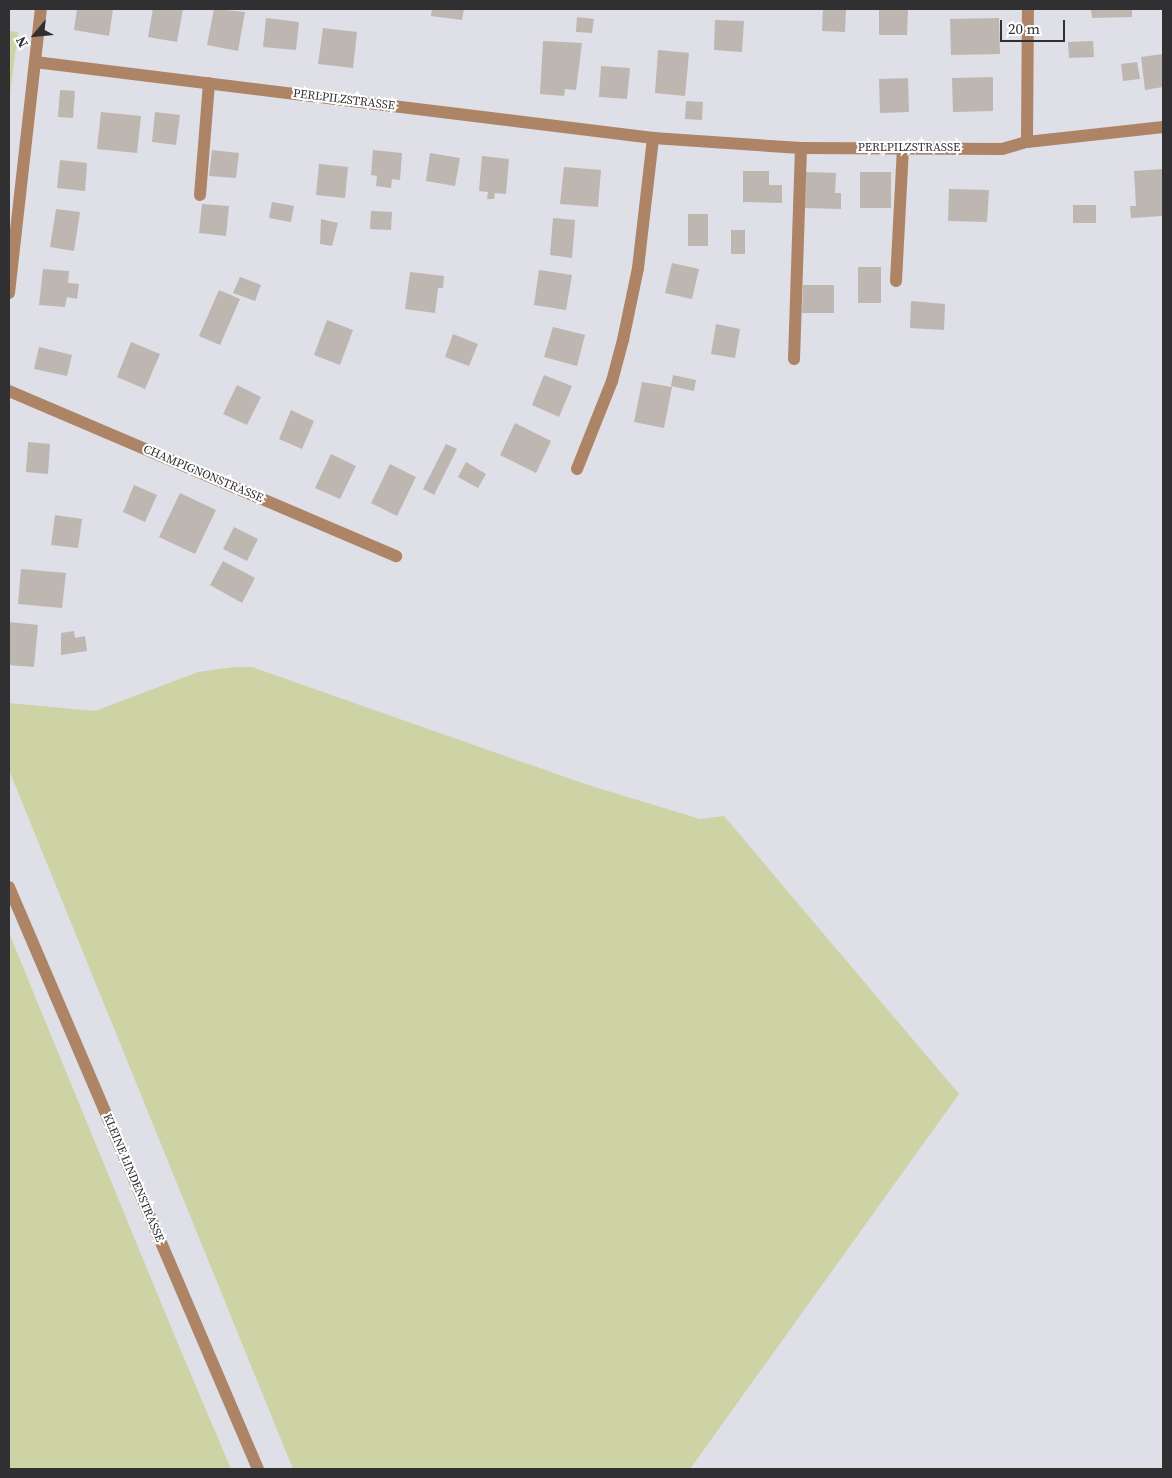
<!DOCTYPE html>
<html>
<head>
<meta charset="utf-8">
<style>
	body { margin:0 }
	#map { position:relative; width:1172px; height:1478px; overflow:hidden; background:#dfdfe7; font-family:"Source Serif 4",serif }
	div>[style] { position:absolute }
	.green>* { inset:0; background:#cdd3a5 }
	.building>* { inset:0; background:#beb6b1 }
	.minor>* { height:12px; margin:-6px; padding:0 6px; transform-origin:6px; border-radius:6px; background:#ad8465 }
	span { translate:-50% -50%; white-space:nowrap; text-align:center; line-height:1.15; -webkit-text-stroke:4px #fff; paint-order:stroke }
	.street-label { font-size:12px; color:#303033 }
	.frame { position:absolute; inset:0; border:10px solid #303033; pointer-events:none }
	.north { position:absolute; left:10px; top:10px; width:50px; height:50px; -webkit-text-stroke:4px #fff; paint-order:stroke; rotate:242deg; font-size:14px; font-weight:700; line-height:20px; text-align:center; color:#303033 }
	.north::after { content:''; display:block; margin:auto; width:18px; height:22px; background:#303033; clip-path:polygon(50% 0,100% 100%,50% 72%,0 100%) }
	.scale { position:absolute; left:1000px; top:20px; width:65px; height:22px; box-sizing:border-box; border:2px solid #303033; border-top:0; padding-left:6px; font-size:15px; line-height:18px; white-space:nowrap; color:#303033; -webkit-text-stroke:4px #fff; paint-order:stroke }
</style>
</head>
<body>
<div id="map">
	<div class="green">
		<i style="clip-path:polygon(9px 31px,18px 32px,9px 103px)"></i>
		<i style="clip-path:polygon(235px 667px,252px 667px,585px 784px,700px 819px,724px 816px,959px 1094px,690px 1469px,293px 1469px,9px 770px,9px 703px,95px 711px,198px 672px)"></i>
		<i style="clip-path:polygon(9px 933px,173px 1332px,231px 1469px,9px 1469px)"></i>
	</div>
	<div class="building">
		<i style="clip-path:polygon(77px 9px,113px 9px,109px 36px,74px 30px)"></i>
		<i style="clip-path:polygon(153px 9px,183px 9px,177px 42px,148px 37px)"></i>
		<i style="clip-path:polygon(214px 9px,245px 12px,238px 51px,207px 45px)"></i>
		<i style="clip-path:polygon(432px 9px,464px 9px,462px 20px,431px 16px)"></i>
		<i style="clip-path:polygon(823px 9px,846px 9px,845px 32px,822px 31px)"></i>
		<i style="clip-path:polygon(879px 9px,908px 9px,907px 35px,879px 35px)"></i>
		<i style="clip-path:polygon(1091px 9px,1132px 9px,1132px 17px,1092px 18px)"></i>
		<i style="clip-path:polygon(577px 17px,594px 19px,592px 33px,576px 32px)"></i>
		<i style="clip-path:polygon(266px 18px,299px 22px,296px 50px,263px 47px)"></i>
		<i style="clip-path:polygon(999px 18px,1000px 54px,951px 55px,950px 19px)"></i>
		<i style="clip-path:polygon(715px 20px,744px 21px,742px 52px,714px 50px)"></i>
		<i style="clip-path:polygon(323px 28px,357px 32px,353px 68px,318px 64px)"></i>
		<i style="clip-path:polygon(543px 41px,582px 43px,576px 90px,565px 89px,564px 96px,540px 94px)"></i>
		<i style="clip-path:polygon(1093px 41px,1094px 57px,1069px 58px,1068px 42px)"></i>
		<i style="clip-path:polygon(658px 50px,689px 53px,685px 96px,655px 93px)"></i>
		<i style="clip-path:polygon(1163px 54px,1163px 87px,1145px 90px,1141px 57px)"></i>
		<i style="clip-path:polygon(1137px 62px,1140px 79px,1123px 81px,1121px 64px)"></i>
		<i style="clip-path:polygon(601px 66px,630px 68px,627px 99px,599px 97px)"></i>
		<i style="clip-path:polygon(993px 77px,993px 111px,953px 112px,952px 78px)"></i>
		<i style="clip-path:polygon(908px 78px,909px 112px,880px 113px,879px 79px)"></i>
		<i style="clip-path:polygon(60px 90px,75px 91px,73px 118px,58px 117px)"></i>
		<i style="clip-path:polygon(686px 101px,703px 102px,702px 120px,685px 119px)"></i>
		<i style="clip-path:polygon(101px 112px,141px 116px,137px 153px,97px 149px)"></i>
		<i style="clip-path:polygon(155px 112px,180px 115px,176px 145px,152px 142px)"></i>
		<i style="clip-path:polygon(212px 150px,239px 153px,236px 178px,209px 176px)"></i>
		<i style="clip-path:polygon(373px 150px,402px 153px,400px 180px,392px 179px,391px 188px,376px 186px,377px 176px,371px 175px)"></i>
		<i style="clip-path:polygon(430px 153px,460px 158px,455px 186px,426px 181px)"></i>
		<i style="clip-path:polygon(482px 156px,509px 159px,506px 194px,495px 193px,494px 199px,487px 199px,488px 192px,479px 191px)"></i>
		<i style="clip-path:polygon(60px 160px,87px 163px,85px 191px,57px 188px)"></i>
		<i style="clip-path:polygon(319px 164px,348px 167px,345px 198px,316px 195px)"></i>
		<i style="clip-path:polygon(564px 167px,601px 170px,598px 207px,560px 204px)"></i>
		<i style="clip-path:polygon(1163px 169px,1163px 216px,1131px 218px,1130px 206px,1136px 206px,1134px 171px)"></i>
		<i style="clip-path:polygon(743px 171px,769px 171px,769px 185px,782px 185px,782px 203px,743px 202px)"></i>
		<i style="clip-path:polygon(806px 172px,836px 173px,835px 193px,841px 193px,841px 209px,805px 208px)"></i>
		<i style="clip-path:polygon(860px 172px,891px 172px,891px 208px,860px 208px)"></i>
		<i style="clip-path:polygon(949px 189px,989px 190px,987px 222px,948px 221px)"></i>
		<i style="clip-path:polygon(272px 202px,294px 206px,291px 222px,269px 218px)"></i>
		<i style="clip-path:polygon(202px 204px,229px 206px,226px 236px,199px 233px)"></i>
		<i style="clip-path:polygon(1073px 205px,1096px 205px,1096px 223px,1073px 223px)"></i>
		<i style="clip-path:polygon(56px 209px,80px 212px,74px 251px,50px 247px)"></i>
		<i style="clip-path:polygon(371px 211px,392px 212px,391px 230px,370px 229px)"></i>
		<i style="clip-path:polygon(688px 214px,708px 214px,708px 246px,688px 246px)"></i>
		<i style="clip-path:polygon(553px 218px,575px 220px,572px 258px,550px 255px)"></i>
		<i style="clip-path:polygon(321px 219px,338px 223px,332px 246px,320px 244px)"></i>
		<i style="clip-path:polygon(731px 230px,745px 230px,745px 254px,731px 254px)"></i>
		<i style="clip-path:polygon(672px 263px,699px 269px,692px 299px,665px 293px)"></i>
		<i style="clip-path:polygon(858px 267px,881px 267px,881px 303px,858px 303px)"></i>
		<i style="clip-path:polygon(43px 269px,69px 271px,68px 283px,79px 284px,77px 299px,67px 297px,65px 307px,39px 305px)"></i>
		<i style="clip-path:polygon(539px 270px,572px 275px,566px 310px,534px 305px)"></i>
		<i style="clip-path:polygon(410px 272px,444px 276px,443px 288px,438px 288px,435px 313px,405px 309px)"></i>
		<i style="clip-path:polygon(240px 277px,261px 285px,255px 301px,233px 293px)"></i>
		<i style="clip-path:polygon(803px 285px,834px 285px,834px 313px,802px 313px)"></i>
		<i style="clip-path:polygon(219px 290px,240px 299px,220px 345px,199px 336px)"></i>
		<i style="clip-path:polygon(911px 301px,945px 304px,944px 330px,910px 328px)"></i>
		<i style="clip-path:polygon(327px 320px,353px 330px,340px 365px,314px 355px)"></i>
		<i style="clip-path:polygon(716px 324px,740px 329px,735px 358px,711px 354px)"></i>
		<i style="clip-path:polygon(553px 327px,585px 335px,577px 366px,544px 357px)"></i>
		<i style="clip-path:polygon(453px 334px,478px 344px,469px 366px,445px 357px)"></i>
		<i style="clip-path:polygon(131px 342px,160px 354px,145px 389px,117px 377px)"></i>
		<i style="clip-path:polygon(39px 347px,72px 355px,67px 376px,34px 369px)"></i>
		<i style="clip-path:polygon(544px 375px,572px 386px,559px 417px,532px 405px)"></i>
		<i style="clip-path:polygon(673px 375px,696px 380px,694px 391px,671px 386px)"></i>
		<i style="clip-path:polygon(642px 382px,672px 387px,664px 428px,634px 422px)"></i>
		<i style="clip-path:polygon(237px 385px,261px 397px,247px 425px,223px 414px)"></i>
		<i style="clip-path:polygon(291px 410px,314px 421px,302px 449px,279px 439px)"></i>
		<i style="clip-path:polygon(515px 423px,551px 441px,536px 473px,500px 455px)"></i>
		<i style="clip-path:polygon(28px 442px,50px 444px,48px 474px,26px 472px)"></i>
		<i style="clip-path:polygon(446px 444px,457px 449px,434px 495px,423px 489px)"></i>
		<i style="clip-path:polygon(331px 454px,356px 466px,340px 499px,315px 488px)"></i>
		<i style="clip-path:polygon(466px 462px,486px 474px,478px 488px,458px 477px)"></i>
		<i style="clip-path:polygon(390px 464px,416px 477px,397px 516px,371px 503px)"></i>
		<i style="clip-path:polygon(134px 485px,157px 495px,145px 522px,123px 512px)"></i>
		<i style="clip-path:polygon(180px 493px,216px 510px,195px 554px,159px 537px)"></i>
		<i style="clip-path:polygon(55px 515px,82px 519px,78px 548px,51px 545px)"></i>
		<i style="clip-path:polygon(234px 527px,258px 539px,247px 561px,223px 549px)"></i>
		<i style="clip-path:polygon(223px 561px,255px 578px,242px 603px,210px 585px)"></i>
		<i style="clip-path:polygon(21px 569px,66px 573px,62px 608px,18px 604px)"></i>
		<i style="clip-path:polygon(9px 622px,38px 625px,34px 667px,9px 665px)"></i>
		<i style="clip-path:polygon(74px 631px,75px 638px,85px 636px,87px 651px,61px 655px,61px 633px)"></i>
	</div>
	<div class="minor">
		<i style="left:35px;top:62px;width:623px;rotate:7.01deg"></i>
		<i style="left:653px;top:138px;width:148px;rotate:3.9deg"></i>
		<i style="left:801px;top:148px;width:201px;rotate:0.3deg"></i>
		<i style="left:1002px;top:149px;width:26px;rotate:-16deg"></i>
		<i style="left:1027px;top:142px;width:137px;rotate:-6.3deg"></i>
		<i style="left:1027px;top:142px;width:133px;rotate:-89.6deg"></i>
		<i style="left:200px;top:195px;width:112px;rotate:-85.4deg"></i>
		<i style="left:896px;top:281px;width:133px;rotate:-87deg"></i>
		<i style="left:9px;top:293px;width:286px;rotate:-83.6deg"></i>
		<i style="left:794px;top:359px;width:211px;rotate:-88.1deg"></i>
		<i style="left:9px;top:391px;width:421px;rotate:23.1deg"></i>
		<i style="left:577px;top:469px;width:95px;rotate:-68.3deg"></i>
		<i style="left:612px;top:381px;width:42px;rotate:-75deg"></i>
		<i style="left:623px;top:340px;width:74px;rotate:-78.2deg"></i>
		<i style="left:638px;top:268px;width:131px;rotate:-83.4deg"></i>
		<i style="left:9px;top:887px;width:633px;rotate:66.84deg"></i>
	</div>
	<div class="street-label">
		<span style="left:344px;top:100px;rotate:7deg">PERLPILZSTRASSE</span>
		<span style="left:909px;top:148px">PERLPILZSTRASSE</span>
		<span style="left:203px;top:474px;rotate:23deg">CHAMPIGNONSTRASSE</span>
		<span style="left:133px;top:1178px;rotate:67deg">KLEINE LINDENSTRASSE</span>
	</div>
	<div class="frame"></div>
	<div class="north">N</div>
	<div class="scale">20 m</div>
</div>
</body>
</html>
